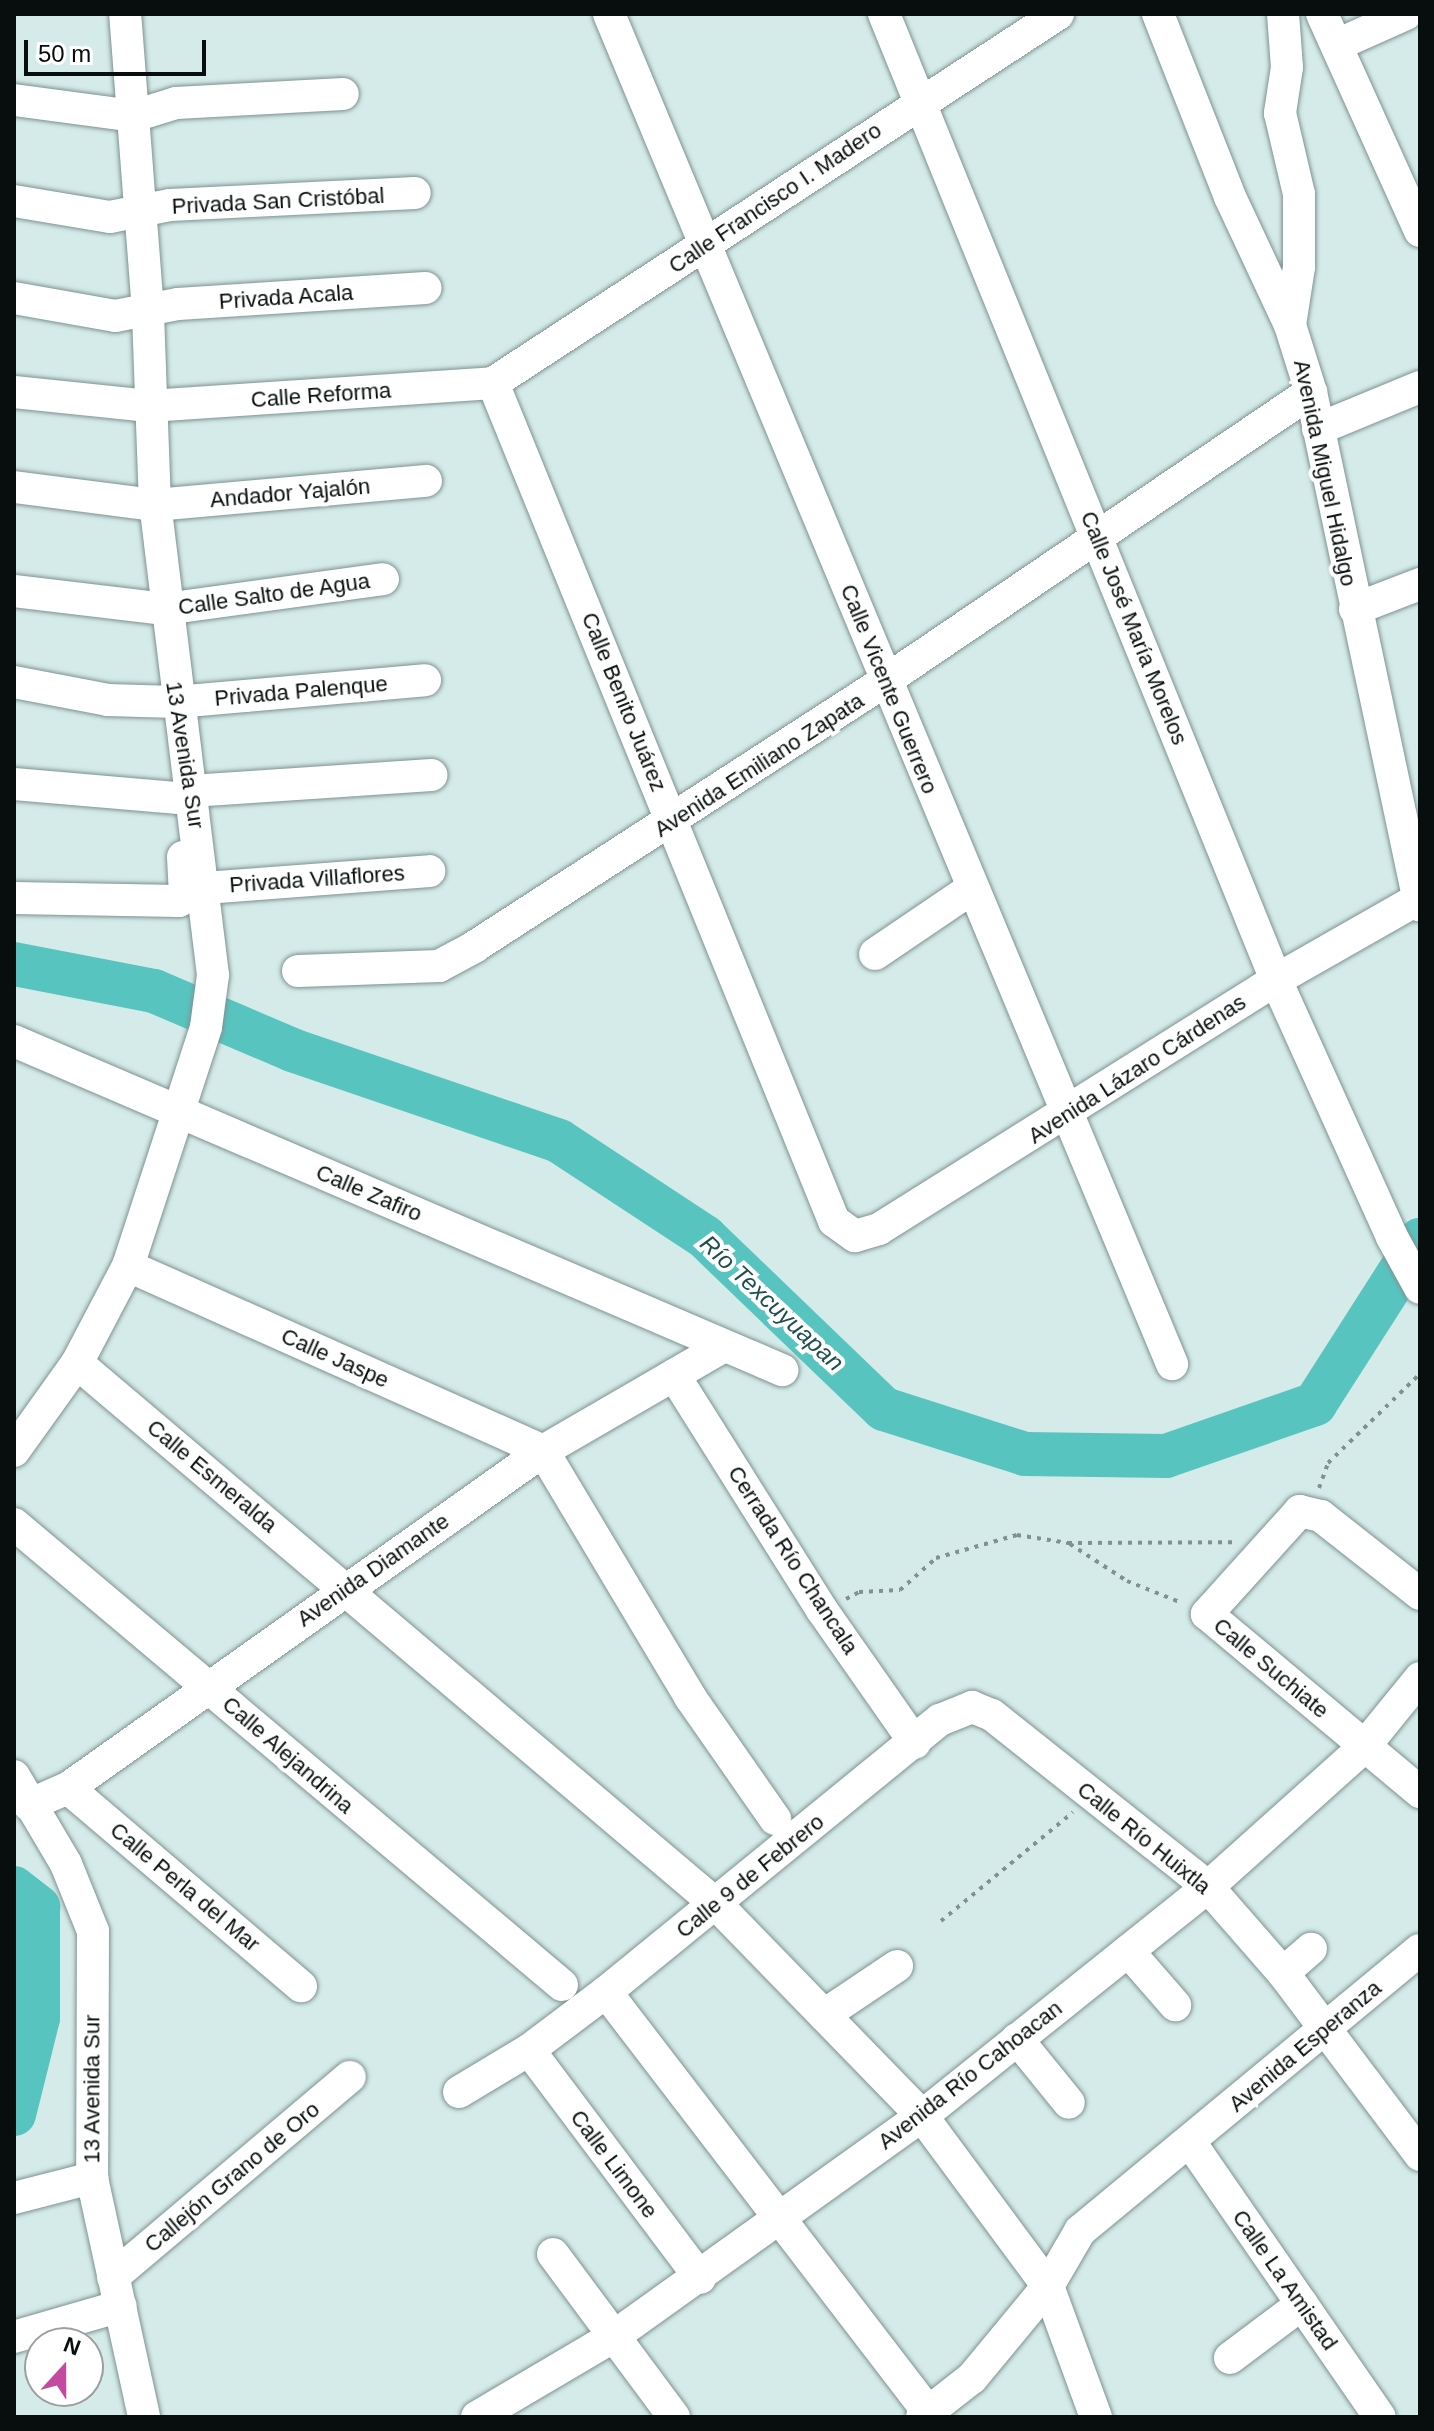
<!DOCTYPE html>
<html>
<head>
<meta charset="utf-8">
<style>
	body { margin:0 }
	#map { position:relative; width:1434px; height:2431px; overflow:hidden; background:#d5ebe9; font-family:Arial,sans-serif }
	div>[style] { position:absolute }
	.river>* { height:44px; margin:-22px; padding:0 22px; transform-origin:22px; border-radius:22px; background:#58c4c0 }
	.path>* { height:4px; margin-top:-2px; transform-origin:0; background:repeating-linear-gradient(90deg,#81918f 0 4px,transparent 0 10px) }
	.roads { filter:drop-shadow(0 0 2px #7e9291) drop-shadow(0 0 2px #7e9291) }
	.minor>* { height:32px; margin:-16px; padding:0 16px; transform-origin:16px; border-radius:16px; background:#fff }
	span { translate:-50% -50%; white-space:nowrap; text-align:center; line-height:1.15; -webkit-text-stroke:8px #fff; paint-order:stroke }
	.street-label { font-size:22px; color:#070e0d }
	.water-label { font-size:24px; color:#1f4f4d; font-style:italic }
	.frame { position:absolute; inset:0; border:16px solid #070e0d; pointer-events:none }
	.north { position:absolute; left:24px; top:2327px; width:80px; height:80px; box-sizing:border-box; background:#fff; border:2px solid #9c9f9e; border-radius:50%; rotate:21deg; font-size:22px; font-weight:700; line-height:32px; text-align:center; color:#070e0d }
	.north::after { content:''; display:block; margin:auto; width:28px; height:36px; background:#c34a9e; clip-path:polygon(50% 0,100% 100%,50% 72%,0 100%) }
	.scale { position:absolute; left:24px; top:40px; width:182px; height:36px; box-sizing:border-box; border:4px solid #070e0d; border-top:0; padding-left:10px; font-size:24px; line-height:28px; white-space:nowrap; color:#070e0d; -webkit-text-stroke:6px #fff; paint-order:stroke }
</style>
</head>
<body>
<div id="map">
	<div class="river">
		<i style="left:14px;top:964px;width:143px;rotate:10.9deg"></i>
		<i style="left:154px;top:991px;width:150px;rotate:23.1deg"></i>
		<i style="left:292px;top:1050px;width:282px;rotate:18.8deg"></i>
		<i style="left:559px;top:1141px;width:175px;rotate:33.3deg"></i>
		<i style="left:705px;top:1237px;width:248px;rotate:43.9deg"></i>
		<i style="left:884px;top:1409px;width:148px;rotate:17.7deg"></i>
		<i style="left:1025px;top:1454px;width:141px;rotate:0.8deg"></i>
		<i style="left:1166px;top:1456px;width:158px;rotate:-19.2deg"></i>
		<i style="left:1315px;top:1404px;width:195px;rotate:-57.4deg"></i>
		<i style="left:14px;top:1888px;width:31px;rotate:38deg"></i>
		<i style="left:38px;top:1907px;width:111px;rotate:90deg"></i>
		<i style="left:38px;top:2018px;width:99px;rotate:104deg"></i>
	</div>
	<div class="path">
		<i style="left:1319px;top:1488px;width:27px;rotate:-70deg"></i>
		<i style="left:1328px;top:1463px;width:128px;rotate:-44.1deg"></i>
		<i style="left:1070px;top:1544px;width:68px;rotate:33deg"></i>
		<i style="left:1127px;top:1581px;width:59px;rotate:21.8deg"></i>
		<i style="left:846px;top:1599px;width:15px;rotate:-28deg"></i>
		<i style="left:859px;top:1592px;width:41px;rotate:-2.8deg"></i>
		<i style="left:900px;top:1590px;width:48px;rotate:-41.6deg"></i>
		<i style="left:936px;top:1558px;width:84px;rotate:-15.9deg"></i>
		<i style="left:1017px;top:1535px;width:52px;rotate:8.9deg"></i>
		<i style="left:1068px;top:1543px;width:167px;rotate:-0.3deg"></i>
		<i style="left:941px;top:1921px;width:171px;rotate:-39.5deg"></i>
	</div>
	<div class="roads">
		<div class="minor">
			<i style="left:609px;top:14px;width:1463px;rotate:67.36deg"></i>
			<i style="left:884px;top:14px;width:1043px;rotate:67.91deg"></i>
			<i style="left:1276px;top:980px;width:282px;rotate:65.7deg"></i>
			<i style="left:1392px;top:1237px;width:58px;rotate:61.2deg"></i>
			<i style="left:1158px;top:14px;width:197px;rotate:68.5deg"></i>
			<i style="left:1230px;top:197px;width:141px;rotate:64.9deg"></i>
			<i style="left:1290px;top:325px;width:70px;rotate:72.6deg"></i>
			<i style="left:1311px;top:392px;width:525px;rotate:78.03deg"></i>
			<i style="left:1283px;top:14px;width:53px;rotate:85.7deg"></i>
			<i style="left:1287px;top:67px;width:47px;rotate:98.7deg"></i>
			<i style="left:1280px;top:113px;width:83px;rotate:76.8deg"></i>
			<i style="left:1299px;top:194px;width:73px;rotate:90deg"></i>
			<i style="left:1299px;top:267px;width:59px;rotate:98.8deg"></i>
			<i style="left:1322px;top:14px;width:238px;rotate:65.7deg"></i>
			<i style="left:1339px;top:44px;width:73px;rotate:-24.1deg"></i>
			<i style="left:14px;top:100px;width:121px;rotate:7.6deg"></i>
			<i style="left:134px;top:116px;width:44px;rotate:-17.2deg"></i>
			<i style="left:176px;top:103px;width:167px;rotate:-3.1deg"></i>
			<i style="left:14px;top:201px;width:97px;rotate:9.5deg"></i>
			<i style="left:110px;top:217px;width:61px;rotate:-11.3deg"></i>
			<i style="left:170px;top:205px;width:245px;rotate:-2.8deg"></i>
			<i style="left:14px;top:298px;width:103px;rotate:10.1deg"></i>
			<i style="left:115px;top:316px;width:64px;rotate:-10.8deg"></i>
			<i style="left:178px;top:304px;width:248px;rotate:-3.7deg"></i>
			<i style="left:493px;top:383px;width:905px;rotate:67.86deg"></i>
			<i style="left:834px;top:1221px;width:26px;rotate:36deg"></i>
			<i style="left:855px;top:1236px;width:25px;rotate:-16deg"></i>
			<i style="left:879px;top:1229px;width:469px;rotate:-32.1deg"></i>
			<i style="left:1276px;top:980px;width:163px;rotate:-29.7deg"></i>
			<i style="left:14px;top:392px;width:136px;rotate:5.9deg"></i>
			<i style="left:149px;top:406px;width:345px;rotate:-3.8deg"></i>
			<i style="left:493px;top:383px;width:675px;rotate:-33.15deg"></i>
			<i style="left:1318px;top:429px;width:110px;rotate:-22.4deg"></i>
			<i style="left:14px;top:487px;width:142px;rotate:7.3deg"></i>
			<i style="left:155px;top:505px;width:272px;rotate:-5.1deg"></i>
			<i style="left:14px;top:591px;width:152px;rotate:6.8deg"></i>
			<i style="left:165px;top:609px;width:220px;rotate:-7.8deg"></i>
			<i style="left:1355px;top:609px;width:70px;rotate:-21deg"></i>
			<i style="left:14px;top:682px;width:96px;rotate:10.8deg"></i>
			<i style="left:108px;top:700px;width:68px;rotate:1.7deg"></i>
			<i style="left:176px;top:702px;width:250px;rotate:-5deg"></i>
			<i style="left:14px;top:784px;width:165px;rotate:4.9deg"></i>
			<i style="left:178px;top:798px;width:15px;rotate:-28deg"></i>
			<i style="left:191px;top:791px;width:241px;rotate:-3.8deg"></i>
			<i style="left:205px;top:888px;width:225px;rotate:-4.3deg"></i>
			<i style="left:14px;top:898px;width:165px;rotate:1deg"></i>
			<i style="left:179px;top:901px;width:8px;rotate:-45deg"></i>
			<i style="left:185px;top:895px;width:38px;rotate:-93deg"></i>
			<i style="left:875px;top:954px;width:116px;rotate:-34.1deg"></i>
			<i style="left:298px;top:971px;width:141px;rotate:-2deg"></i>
			<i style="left:439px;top:966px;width:40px;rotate:-28deg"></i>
			<i style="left:474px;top:947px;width:490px;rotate:-32.9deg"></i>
			<i style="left:885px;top:681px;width:515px;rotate:-34.15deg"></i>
			<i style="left:14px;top:1041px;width:836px;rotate:23.19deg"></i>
			<i style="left:128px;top:1266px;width:454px;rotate:24deg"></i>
			<i style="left:543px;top:1451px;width:287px;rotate:59.1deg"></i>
			<i style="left:690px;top:1697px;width:149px;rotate:55.1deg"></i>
			<i style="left:77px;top:1363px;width:839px;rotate:40.26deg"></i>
			<i style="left:717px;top:1905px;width:294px;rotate:45.8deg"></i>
			<i style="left:922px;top:2116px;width:212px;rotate:53.5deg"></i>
			<i style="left:1048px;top:2286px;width:140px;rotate:69.9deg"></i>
			<i style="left:674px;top:1375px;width:278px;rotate:57.8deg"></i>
			<i style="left:822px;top:1610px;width:162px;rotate:55deg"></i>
			<i style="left:14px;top:1451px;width:108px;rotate:-54.4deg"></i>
			<i style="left:77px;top:1363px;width:110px;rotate:-62.3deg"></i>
			<i style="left:128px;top:1266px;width:251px;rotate:-71.9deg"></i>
			<i style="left:206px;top:1027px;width:52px;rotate:-82.3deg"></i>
			<i style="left:213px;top:975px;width:474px;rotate:-97deg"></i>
			<i style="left:155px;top:505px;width:194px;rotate:-92.1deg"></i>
			<i style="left:148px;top:311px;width:298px;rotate:-94.4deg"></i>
			<i style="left:14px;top:1524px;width:716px;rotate:40.07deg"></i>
			<i style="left:1420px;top:1594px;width:126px;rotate:-141.8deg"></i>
			<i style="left:1321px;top:1516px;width:22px;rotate:-167deg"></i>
			<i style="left:1300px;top:1511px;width:139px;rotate:132.1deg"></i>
			<i style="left:1207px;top:1614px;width:278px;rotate:39.9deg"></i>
			<i style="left:14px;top:1776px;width:102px;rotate:59.4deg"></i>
			<i style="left:66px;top:1864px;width:72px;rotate:68.1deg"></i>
			<i style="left:93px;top:1931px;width:247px;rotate:90.2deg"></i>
			<i style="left:92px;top:2178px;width:245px;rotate:77.7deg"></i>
			<i style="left:68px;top:1788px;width:306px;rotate:40.4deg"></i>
			<i style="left:29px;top:1805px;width:43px;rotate:-23.6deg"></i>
			<i style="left:68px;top:1788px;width:582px;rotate:-35.35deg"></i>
			<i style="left:543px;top:1451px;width:209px;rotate:-30.1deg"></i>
			<i style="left:1128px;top:1951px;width:72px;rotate:49deg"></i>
			<i style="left:1283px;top:1973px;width:37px;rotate:-41deg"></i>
			<i style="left:606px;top:1992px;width:536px;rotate:52.51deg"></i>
			<i style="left:824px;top:2015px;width:88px;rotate:-33.9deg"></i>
			<i style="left:1017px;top:2039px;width:82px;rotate:50.9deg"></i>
			<i style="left:529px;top:2050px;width:285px;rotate:53.1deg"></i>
			<i style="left:459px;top:2092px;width:82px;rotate:-31deg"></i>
			<i style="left:529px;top:2050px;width:96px;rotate:-37deg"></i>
			<i style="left:606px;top:1992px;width:431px;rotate:-39.2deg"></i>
			<i style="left:940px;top:1720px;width:35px;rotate:-22deg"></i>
			<i style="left:972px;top:1707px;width:22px;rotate:22deg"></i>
			<i style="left:992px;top:1715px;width:276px;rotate:38.5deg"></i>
			<i style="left:1208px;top:1887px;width:114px;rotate:48.9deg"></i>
			<i style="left:1283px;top:1973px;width:228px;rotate:53deg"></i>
			<i style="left:1190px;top:2142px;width:334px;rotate:55.4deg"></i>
			<i style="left:14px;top:2198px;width:81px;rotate:-14.4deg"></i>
			<i style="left:553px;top:2254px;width:203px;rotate:53.4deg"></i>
			<i style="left:113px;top:2277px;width:310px;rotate:-40.2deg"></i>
			<i style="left:14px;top:2337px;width:111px;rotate:-16.2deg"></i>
			<i style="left:1230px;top:2358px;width:90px;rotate:-36.9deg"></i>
			<i style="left:477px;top:2417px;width:158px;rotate:-30.5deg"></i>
			<i style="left:613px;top:2337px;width:380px;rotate:-35.6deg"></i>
			<i style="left:922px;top:2116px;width:366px;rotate:-38.7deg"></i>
			<i style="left:1208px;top:1887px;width:210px;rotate:-41.9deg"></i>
			<i style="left:1364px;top:1747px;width:89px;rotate:-50.9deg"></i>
			<i style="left:922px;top:2417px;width:63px;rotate:-38deg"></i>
			<i style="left:972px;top:2378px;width:119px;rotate:-50.4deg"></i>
			<i style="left:1048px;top:2286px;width:64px;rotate:-59.8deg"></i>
			<i style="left:1080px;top:2231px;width:441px;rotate:-39.6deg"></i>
		</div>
	</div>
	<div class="street-label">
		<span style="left:775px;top:198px;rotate:-34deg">Calle Francisco I. Madero</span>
		<span style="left:278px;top:201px;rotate:-3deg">Privada San Cristóbal</span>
		<span style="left:286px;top:297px;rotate:-4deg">Privada Acala</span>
		<span style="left:321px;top:395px;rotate:-4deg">Calle Reforma</span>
		<span style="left:1325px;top:473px;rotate:78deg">Avenida Miguel Hidalgo</span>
		<span style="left:290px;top:493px;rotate:-5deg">Andador Yajalón</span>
		<span style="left:274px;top:594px;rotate:-8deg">Calle Salto de Agua</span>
		<span style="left:1134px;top:628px;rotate:68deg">Calle José María Morelos</span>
		<span style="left:889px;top:689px;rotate:68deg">Calle Vicente Guerrero</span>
		<span style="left:301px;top:691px;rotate:-5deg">Privada Palenque</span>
		<span style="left:624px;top:702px;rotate:68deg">Calle Benito Juárez</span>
		<span style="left:185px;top:755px;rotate:81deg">13 Avenida Sur</span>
		<span style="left:759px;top:765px;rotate:-33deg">Avenida Emiliano Zapata</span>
		<span style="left:317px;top:879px;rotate:-4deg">Privada Villaflores</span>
		<span style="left:1137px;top:1069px;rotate:-33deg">Avenida Lázaro Cárdenas</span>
		<span style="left:369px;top:1193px;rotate:23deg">Calle Zafiro</span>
		<span style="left:335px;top:1358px;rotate:24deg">Calle Jaspe</span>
		<span style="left:212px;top:1476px;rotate:40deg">Calle Esmeralda</span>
		<span style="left:793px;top:1560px;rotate:57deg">Cerrada Río Chancala</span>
		<span style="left:373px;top:1570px;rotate:-35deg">Avenida Diamante</span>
		<span style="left:1271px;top:1668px;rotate:40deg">Calle Suchiate</span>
		<span style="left:288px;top:1755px;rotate:41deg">Calle Alejandrina</span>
		<span style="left:1144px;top:1838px;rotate:39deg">Calle Río Huixtla</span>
		<span style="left:750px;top:1876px;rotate:-39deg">Calle 9 de Febrero</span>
		<span style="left:185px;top:1887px;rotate:40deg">Calle Perla del Mar</span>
		<span style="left:1305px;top:2046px;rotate:-40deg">Avenida Esperanza</span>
		<span style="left:970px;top:2075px;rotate:-38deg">Avenida Río Cahoacan</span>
		<span style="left:92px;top:2089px;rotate:-90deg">13 Avenida Sur</span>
		<span style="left:614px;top:2164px;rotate:53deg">Calle Limone</span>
		<span style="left:232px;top:2177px;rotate:-40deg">Callejón Grano de Oro</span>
		<span style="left:1285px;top:2280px;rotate:55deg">Calle La Amistad</span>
	</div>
	<div class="water-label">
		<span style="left:772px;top:1303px;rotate:43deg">Río Texcuyuapan</span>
	</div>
	<div class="frame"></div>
	<div class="north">N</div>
	<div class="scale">50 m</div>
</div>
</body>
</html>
